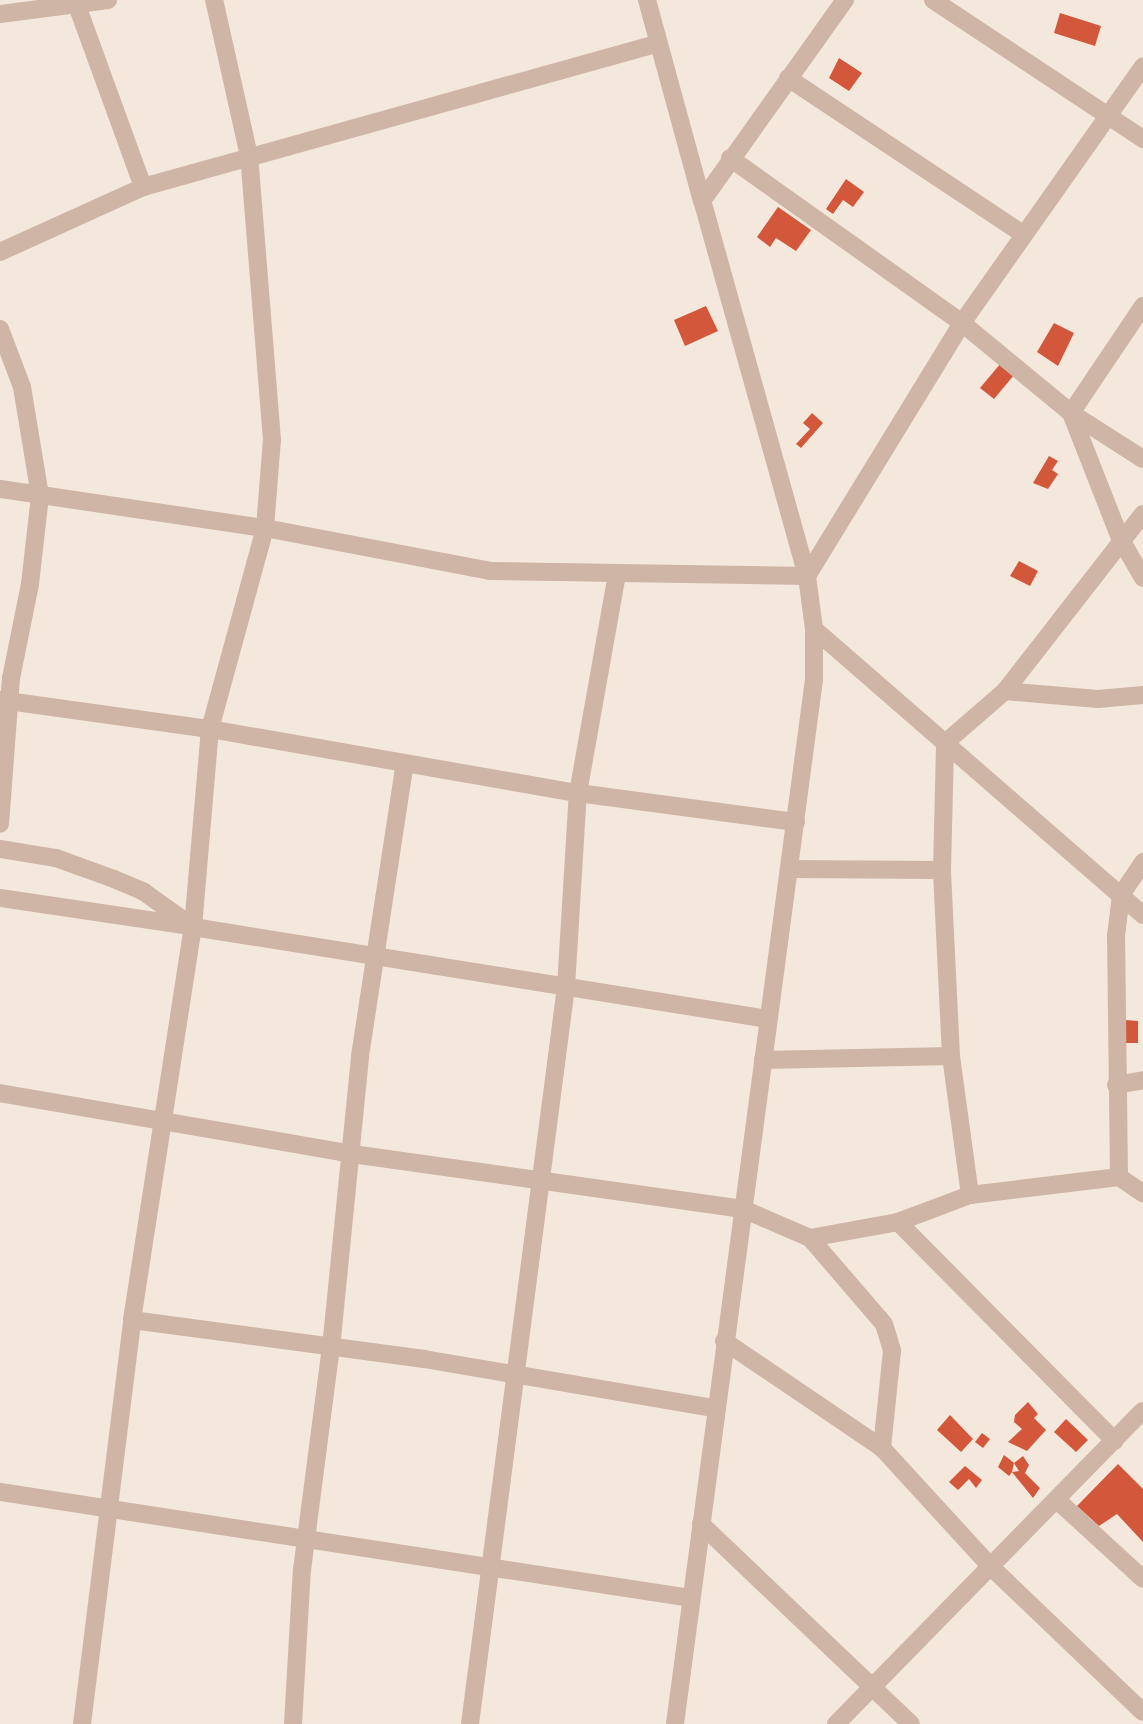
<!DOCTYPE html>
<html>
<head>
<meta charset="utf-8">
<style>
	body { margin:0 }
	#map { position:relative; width:1143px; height:1724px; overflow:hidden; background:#f4e7db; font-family:"PT Sans",sans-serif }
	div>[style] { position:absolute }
	.building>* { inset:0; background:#d2573b }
	.minor>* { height:18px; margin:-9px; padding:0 9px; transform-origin:9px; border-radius:9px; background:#ceb5a5 }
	span { translate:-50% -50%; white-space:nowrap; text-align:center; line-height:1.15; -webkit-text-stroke:5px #fbf1e8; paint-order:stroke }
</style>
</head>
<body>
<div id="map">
	<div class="building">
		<i style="clip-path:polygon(1060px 13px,1101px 26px,1095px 46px,1054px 33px)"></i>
		<i style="clip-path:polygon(839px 58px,862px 73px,849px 91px,829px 78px)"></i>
		<i style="clip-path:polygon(846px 179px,864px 192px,853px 207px,843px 200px,833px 214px,826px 209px)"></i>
		<i style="clip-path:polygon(778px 207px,811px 230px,796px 251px,776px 238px,770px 247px,757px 237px)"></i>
		<i style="clip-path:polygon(706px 306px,718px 331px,685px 346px,674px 320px)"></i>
		<i style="clip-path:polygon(1054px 323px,1074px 333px,1058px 366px,1037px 352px)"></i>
		<i style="clip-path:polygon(1001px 363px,1014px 375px,994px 399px,980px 388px)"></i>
		<i style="clip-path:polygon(812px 413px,823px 423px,801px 448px,796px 444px,810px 429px,803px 423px)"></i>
		<i style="clip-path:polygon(1049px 456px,1058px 461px,1052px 470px,1058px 474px,1048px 489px,1033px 483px)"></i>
		<i style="clip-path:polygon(1019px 561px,1038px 571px,1030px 586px,1010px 576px)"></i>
		<i style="clip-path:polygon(1125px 1020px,1138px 1021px,1138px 1043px,1126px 1043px)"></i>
		<i style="clip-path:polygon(1028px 1402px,1038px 1414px,1034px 1418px,1046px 1430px,1027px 1451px,1008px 1442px,1022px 1429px,1014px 1422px,1015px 1415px)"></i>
		<i style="clip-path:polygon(950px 1415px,973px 1439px,961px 1452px,937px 1430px)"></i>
		<i style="clip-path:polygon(1066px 1419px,1088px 1440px,1076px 1452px,1054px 1432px)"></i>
		<i style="clip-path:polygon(982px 1433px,990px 1439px,983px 1448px,975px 1442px)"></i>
		<i style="clip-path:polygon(1004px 1455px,1014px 1463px,1012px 1472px,1019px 1471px,1014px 1463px,1023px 1456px,1029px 1465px,1025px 1473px,1040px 1488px,1033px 1498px,1012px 1472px,1009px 1476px,998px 1467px)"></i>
		<i style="clip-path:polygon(1118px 1464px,1143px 1489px,1143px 1542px,1117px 1514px,1099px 1526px,1077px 1506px)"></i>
		<i style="clip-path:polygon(965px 1466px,982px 1480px,976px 1488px,969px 1479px,958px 1490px,949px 1482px)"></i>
	</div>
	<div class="minor">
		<i style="left:75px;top:0;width:199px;rotate:70deg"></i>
		<i style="left:647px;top:0;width:208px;rotate:74.7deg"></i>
		<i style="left:933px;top:0;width:252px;rotate:33.5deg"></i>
		<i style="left:0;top:14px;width:109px;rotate:-7.4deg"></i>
		<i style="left:788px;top:78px;width:283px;rotate:33.6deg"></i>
		<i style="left:730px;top:158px;width:285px;rotate:35.4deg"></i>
		<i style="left:962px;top:323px;width:141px;rotate:39.5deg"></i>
		<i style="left:1071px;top:413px;width:85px;rotate:32.6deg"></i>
		<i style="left:0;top:252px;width:157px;rotate:-24.4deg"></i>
		<i style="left:143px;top:187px;width:533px;rotate:-15.58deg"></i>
		<i style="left:0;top:329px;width:62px;rotate:69.2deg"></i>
		<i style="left:22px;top:387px;width:110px;rotate:80.6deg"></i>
		<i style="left:40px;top:496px;width:89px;rotate:96.5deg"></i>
		<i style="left:30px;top:584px;width:96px;rotate:101.4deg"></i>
		<i style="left:11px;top:678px;width:146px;rotate:94.3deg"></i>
		<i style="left:1071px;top:413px;width:134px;rotate:68.6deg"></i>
		<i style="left:1120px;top:538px;width:46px;rotate:60.1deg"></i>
		<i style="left:1071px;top:413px;width:129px;rotate:-56.1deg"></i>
		<i style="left:0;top:489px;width:268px;rotate:8.4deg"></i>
		<i style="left:265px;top:528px;width:229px;rotate:10.8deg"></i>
		<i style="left:490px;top:571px;width:317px;rotate:0.9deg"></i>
		<i style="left:807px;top:576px;width:297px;rotate:-58.5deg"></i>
		<i style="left:962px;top:323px;width:314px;rotate:-54.8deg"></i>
		<i style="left:814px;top:629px;width:436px;rotate:41deg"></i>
		<i style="left:1005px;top:691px;width:224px;rotate:-52.1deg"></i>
		<i style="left:0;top:700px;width:212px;rotate:7.9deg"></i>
		<i style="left:210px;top:729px;width:374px;rotate:9.9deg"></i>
		<i style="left:578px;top:793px;width:220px;rotate:7.6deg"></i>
		<i style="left:0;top:849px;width:57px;rotate:9.1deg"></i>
		<i style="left:56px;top:858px;width:62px;rotate:19.9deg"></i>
		<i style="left:114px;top:879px;width:33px;rotate:23deg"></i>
		<i style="left:144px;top:892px;width:60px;rotate:35.5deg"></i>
		<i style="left:193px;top:927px;width:582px;rotate:9.09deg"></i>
		<i style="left:789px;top:869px;width:153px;rotate:0.4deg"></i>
		<i style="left:0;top:898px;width:191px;rotate:8.4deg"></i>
		<i style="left:763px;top:1060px;width:188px;rotate:-1.2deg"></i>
		<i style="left:1116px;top:1085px;width:27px;rotate:-10deg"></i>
		<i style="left:0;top:1093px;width:357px;rotate:9.8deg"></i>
		<i style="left:352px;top:1154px;width:395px;rotate:8deg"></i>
		<i style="left:743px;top:1209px;width:73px;rotate:23.4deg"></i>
		<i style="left:810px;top:1238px;width:89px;rotate:-10.3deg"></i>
		<i style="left:898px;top:1222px;width:77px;rotate:-20.6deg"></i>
		<i style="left:970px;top:1195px;width:150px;rotate:-6.9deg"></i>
		<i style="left:1119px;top:1177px;width:29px;rotate:34deg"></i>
		<i style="left:1119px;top:1177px;width:241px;rotate:-90.7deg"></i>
		<i style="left:1116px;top:936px;width:41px;rotate:-83deg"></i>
		<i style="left:1121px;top:895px;width:40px;rotate:-56deg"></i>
		<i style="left:970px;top:1195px;width:140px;rotate:-97.8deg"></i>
		<i style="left:951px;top:1056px;width:186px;rotate:-92.8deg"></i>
		<i style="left:942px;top:870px;width:127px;rotate:-88.6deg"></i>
		<i style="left:945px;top:743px;width:79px;rotate:-40.9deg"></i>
		<i style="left:1005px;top:691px;width:93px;rotate:4.9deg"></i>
		<i style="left:1098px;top:699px;width:45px;rotate:-5.1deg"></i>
		<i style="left:898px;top:1222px;width:308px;rotate:45.3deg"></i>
		<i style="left:810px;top:1238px;width:113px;rotate:49.3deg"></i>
		<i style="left:884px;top:1324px;width:28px;rotate:73deg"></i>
		<i style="left:892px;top:1351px;width:98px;rotate:95.9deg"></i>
		<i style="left:132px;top:1320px;width:295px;rotate:7.6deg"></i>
		<i style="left:424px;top:1359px;width:294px;rotate:9.6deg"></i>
		<i style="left:724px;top:1341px;width:191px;rotate:34.1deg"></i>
		<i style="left:882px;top:1448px;width:160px;rotate:47.5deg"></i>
		<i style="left:990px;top:1566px;width:211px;rotate:43.7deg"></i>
		<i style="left:0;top:1492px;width:698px;rotate:8.73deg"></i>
		<i style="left:1058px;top:1501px;width:115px;rotate:42.5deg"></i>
		<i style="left:701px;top:1524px;width:290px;rotate:43.6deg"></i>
		<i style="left:82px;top:1724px;width:407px;rotate:-82.9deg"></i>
		<i style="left:132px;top:1320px;width:398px;rotate:-81.2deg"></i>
		<i style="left:193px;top:927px;width:199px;rotate:-85.1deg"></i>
		<i style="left:210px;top:729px;width:208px;rotate:-74.7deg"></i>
		<i style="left:265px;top:528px;width:88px;rotate:-85.5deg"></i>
		<i style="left:272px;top:440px;width:285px;rotate:-94.6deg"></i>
		<i style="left:249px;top:156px;width:160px;rotate:-102.6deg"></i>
		<i style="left:293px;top:1724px;width:154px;rotate:-86.7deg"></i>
		<i style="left:302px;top:1570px;width:224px;rotate:-82.6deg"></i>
		<i style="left:331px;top:1348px;width:293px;rotate:-84.3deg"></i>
		<i style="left:360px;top:1056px;width:296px;rotate:-81.3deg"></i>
		<i style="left:470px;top:1724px;width:743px;rotate:-82.58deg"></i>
		<i style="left:566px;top:987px;width:194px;rotate:-86.5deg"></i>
		<i style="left:578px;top:793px;width:221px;rotate:-79.9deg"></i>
		<i style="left:675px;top:1724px;width:1054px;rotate:-82.42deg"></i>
		<i style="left:814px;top:679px;width:50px;rotate:-90deg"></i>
		<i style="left:814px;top:629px;width:53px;rotate:-97.5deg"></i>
		<i style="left:807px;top:576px;width:389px;rotate:-105.6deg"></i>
		<i style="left:702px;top:201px;width:247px;rotate:-54.6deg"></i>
		<i style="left:836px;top:1724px;width:438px;rotate:-45.6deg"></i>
	</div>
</div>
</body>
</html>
